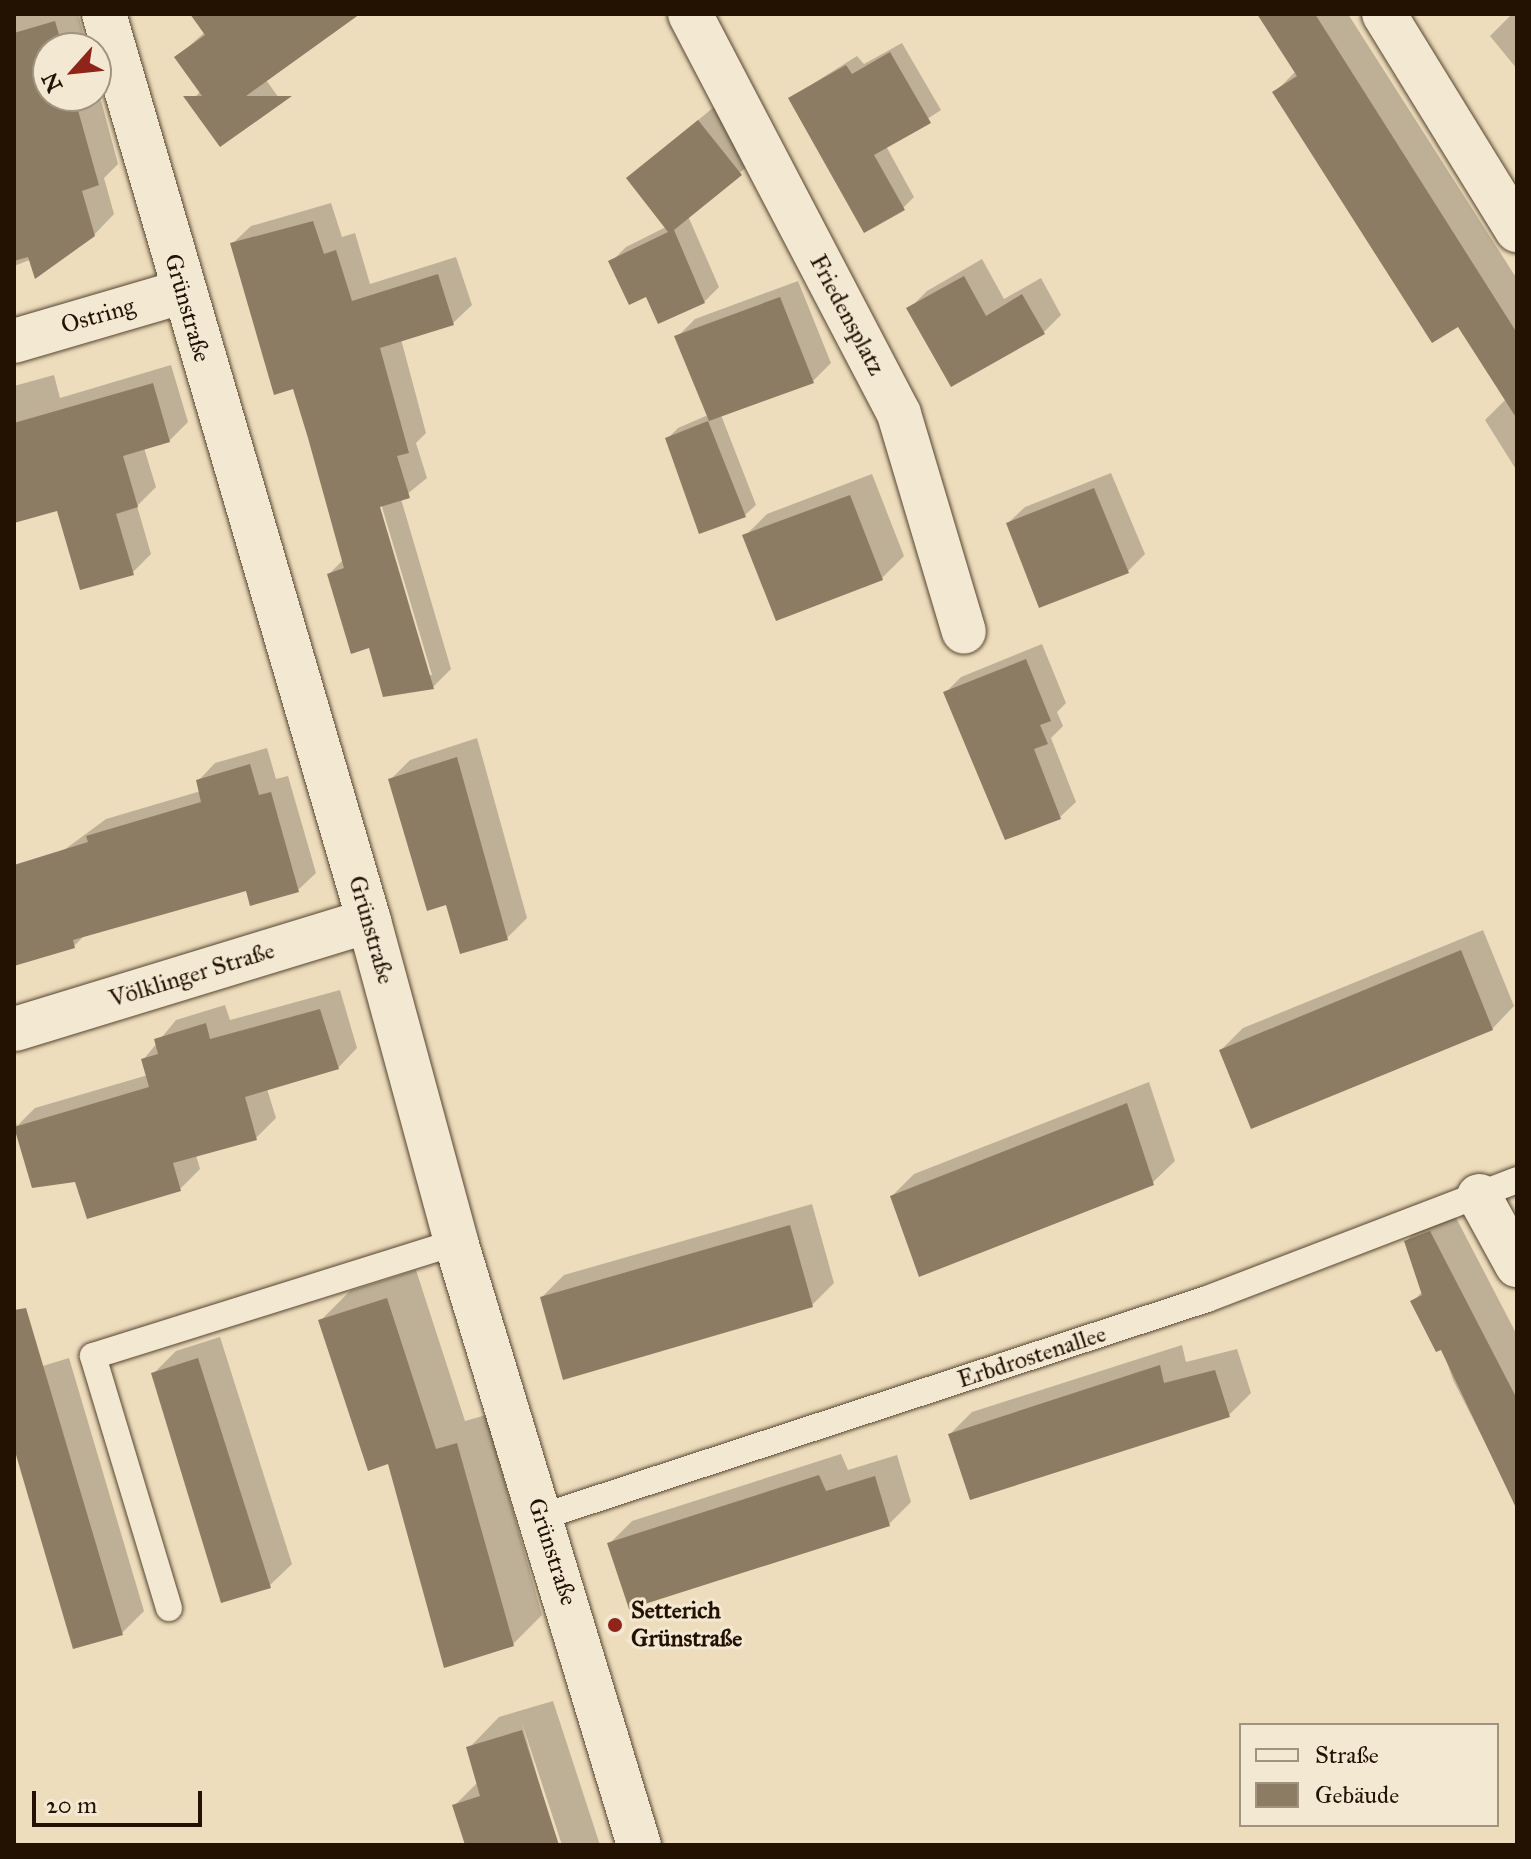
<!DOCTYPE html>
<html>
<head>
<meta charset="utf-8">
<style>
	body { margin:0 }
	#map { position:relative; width:1531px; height:1859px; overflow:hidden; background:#edddbc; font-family:"IM FELL Great Primer",serif }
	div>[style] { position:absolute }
	.shadow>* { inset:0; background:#0003 }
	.building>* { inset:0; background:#8c7c63 }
	.roads { filter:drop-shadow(0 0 2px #564530) drop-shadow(0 0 2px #564530) }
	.lane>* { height:26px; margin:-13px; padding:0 13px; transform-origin:13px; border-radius:13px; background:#f3e9d3 }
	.street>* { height:44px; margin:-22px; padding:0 22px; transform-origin:22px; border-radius:22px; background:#f3e9d3 }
	.dots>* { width:22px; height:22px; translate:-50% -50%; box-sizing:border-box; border:4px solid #f3e9d3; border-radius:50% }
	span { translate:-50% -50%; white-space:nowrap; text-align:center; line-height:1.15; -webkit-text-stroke:6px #f3e9d3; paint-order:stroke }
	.street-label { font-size:24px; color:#231202 }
	.poi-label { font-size:24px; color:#231202; font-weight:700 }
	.left { translate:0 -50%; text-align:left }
	.frame { position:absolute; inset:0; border:16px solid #231202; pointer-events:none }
	.legend { position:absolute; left:1239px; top:1723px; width:260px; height:104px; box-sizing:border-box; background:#f3e9d3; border:2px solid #a0937f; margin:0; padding:10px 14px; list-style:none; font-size:24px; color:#231202 }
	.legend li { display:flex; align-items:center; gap:16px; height:40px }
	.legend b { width:40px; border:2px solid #a0937f }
	.north { position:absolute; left:32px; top:32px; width:80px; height:80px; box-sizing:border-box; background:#f3e9d3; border:2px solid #a0937f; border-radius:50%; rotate:243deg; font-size:22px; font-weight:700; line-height:32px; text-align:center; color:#231202 }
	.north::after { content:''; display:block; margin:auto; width:28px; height:36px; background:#8f2418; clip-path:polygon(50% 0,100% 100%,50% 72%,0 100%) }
	.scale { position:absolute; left:32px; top:1791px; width:170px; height:36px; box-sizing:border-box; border:4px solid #231202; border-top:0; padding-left:10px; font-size:24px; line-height:28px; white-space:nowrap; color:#231202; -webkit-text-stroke:6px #f3e9d3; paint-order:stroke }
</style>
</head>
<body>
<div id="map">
	<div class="shadow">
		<i style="clip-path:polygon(14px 14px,78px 14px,87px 48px,48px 48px,48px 96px,96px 96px,96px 82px,118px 164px,104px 178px,114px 214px,94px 235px,14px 266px)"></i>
		<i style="clip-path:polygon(192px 14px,357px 14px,266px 80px,279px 98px,190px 102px,201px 91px,177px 57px,205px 32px)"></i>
		<i style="clip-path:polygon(1259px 14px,1348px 14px,1517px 279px,1517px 471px,1485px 420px,1506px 399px,1458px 324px,1275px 92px,1296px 71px)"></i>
		<i style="clip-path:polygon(1512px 14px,1517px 14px,1517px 69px,1490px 36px)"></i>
		<i style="clip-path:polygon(902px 43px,941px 110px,886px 146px,914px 197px,903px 208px,790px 98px,857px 56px,864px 64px)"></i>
		<i style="clip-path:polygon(714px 107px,756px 159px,688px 216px,719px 287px,704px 302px,647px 295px,611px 262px,626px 247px,666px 227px,628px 178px)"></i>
		<i style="clip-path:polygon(evenodd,331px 203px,342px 237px,355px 233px,370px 284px,456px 257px,472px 305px,453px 323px,401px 339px,426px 433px,416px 443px,427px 478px,401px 499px,451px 669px,433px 687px,370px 646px,329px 574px,344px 559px,295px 387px,232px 244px,251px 226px,331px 203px,379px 497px,432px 675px,428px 675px,375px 498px,379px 497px)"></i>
		<i style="clip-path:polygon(982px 259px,1004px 299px,1041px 278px,1061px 315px,1043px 333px,909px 309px,927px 291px)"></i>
		<i style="clip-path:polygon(798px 281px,831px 363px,813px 381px,721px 415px,756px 505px,745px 515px,668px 438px,678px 428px,708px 415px,677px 337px,695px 319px)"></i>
		<i style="clip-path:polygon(171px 365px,188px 422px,169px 441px,144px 448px,156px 487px,137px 506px,151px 554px,132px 573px,59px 510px,14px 522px,14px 386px,54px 375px,60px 398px)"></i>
		<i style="clip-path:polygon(1111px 473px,1145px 554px,1128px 571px,1008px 523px,1025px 507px)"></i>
		<i style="clip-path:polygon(872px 474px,904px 556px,881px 579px,745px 536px,767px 514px)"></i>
		<i style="clip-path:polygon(1042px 644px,1066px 703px,1057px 712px,1063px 726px,1051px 738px,1076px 802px,1060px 817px,945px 693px,961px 677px)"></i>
		<i style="clip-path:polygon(477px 738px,527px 918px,507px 938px,447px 903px,390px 780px,410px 760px)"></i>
		<i style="clip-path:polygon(267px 748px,276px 779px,288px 776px,316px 873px,298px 890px,247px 889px,85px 935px,74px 946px,14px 964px,14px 887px,106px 819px,201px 791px,198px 781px,215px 763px)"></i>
		<i style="clip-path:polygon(1483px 930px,1514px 1006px,1492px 1029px,1221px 1050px,1243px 1028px)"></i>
		<i style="clip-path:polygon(340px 990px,357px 1048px,338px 1068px,267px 1089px,276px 1118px,256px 1138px,196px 1155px,200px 1169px,180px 1189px,77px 1180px,17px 1132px,14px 1135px,14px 1114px,17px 1126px,35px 1108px,148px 1075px,143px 1060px,176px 1020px,225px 1005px,230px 1020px)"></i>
		<i style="clip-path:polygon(1149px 1082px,1175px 1161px,1152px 1183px,892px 1196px,914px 1174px)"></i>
		<i style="clip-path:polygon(812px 1204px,834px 1283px,812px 1305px,542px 1297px,564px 1275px)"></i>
		<i style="clip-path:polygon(1452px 1210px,1517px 1335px,1517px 1505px,1453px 1380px,1442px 1348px,1412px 1302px,1423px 1291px,1406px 1241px,1429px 1219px)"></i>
		<i style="clip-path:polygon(416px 1270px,465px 1421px,486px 1415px,542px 1615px,513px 1644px,390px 1461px,321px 1320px,350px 1291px)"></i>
		<i style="clip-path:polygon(220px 1337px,292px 1564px,269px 1586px,154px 1373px,176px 1351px)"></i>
		<i style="clip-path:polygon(1182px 1345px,1186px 1362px,1237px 1349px,1251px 1393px,1229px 1415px,950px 1434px,972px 1412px)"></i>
		<i style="clip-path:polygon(69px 1358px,144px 1611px,122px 1633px,14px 1441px,14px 1381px,23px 1372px)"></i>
		<i style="clip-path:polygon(841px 1454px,848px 1470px,897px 1455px,911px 1502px,889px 1524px,610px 1543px,632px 1521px)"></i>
		<i style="clip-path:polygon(553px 1701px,600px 1845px,562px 1845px,521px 1720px,557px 1845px,467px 1845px,455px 1805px,478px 1782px,469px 1748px,499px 1717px)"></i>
	</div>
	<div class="building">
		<i style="clip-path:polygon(190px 14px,360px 14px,246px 96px,292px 96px,220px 147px,183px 96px,202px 96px,174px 57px,205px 35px)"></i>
		<i style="clip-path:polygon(1257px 14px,1315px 14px,1517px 333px,1517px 419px,1458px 327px,1432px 343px,1272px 92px,1297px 76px)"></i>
		<i style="clip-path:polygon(55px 21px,63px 48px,48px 48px,48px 96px,74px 96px,99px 185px,82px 191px,95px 236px,35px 279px,28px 257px,14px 261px,14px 33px)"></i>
		<i style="clip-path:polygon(890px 52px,931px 123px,874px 155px,905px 210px,864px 233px,788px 98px,846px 65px,852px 74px)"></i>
		<i style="clip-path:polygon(698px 120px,742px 175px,674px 230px,705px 303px,658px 324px,646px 297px,629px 305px,608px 261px,668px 232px,626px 178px)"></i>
		<i style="clip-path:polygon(313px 221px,324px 254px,336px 250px,352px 301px,438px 274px,454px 325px,380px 348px,409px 453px,397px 456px,410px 498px,380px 507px,434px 689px,383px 697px,369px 648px,351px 654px,327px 574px,344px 568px,308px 438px,293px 389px,274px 395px,230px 243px)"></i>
		<i style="clip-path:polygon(964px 276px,986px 316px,1022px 294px,1045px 334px,951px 387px,906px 308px)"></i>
		<i style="clip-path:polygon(780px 297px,814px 383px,709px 421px,674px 336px)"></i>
		<i style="clip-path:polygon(153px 383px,170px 442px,123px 456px,138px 507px,116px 514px,134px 575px,80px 590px,57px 511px,14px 523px,14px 423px)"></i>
		<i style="clip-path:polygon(708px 421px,746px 517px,699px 534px,665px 438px)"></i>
		<i style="clip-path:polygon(1094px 488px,1129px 573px,1039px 608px,1006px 523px)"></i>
		<i style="clip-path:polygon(850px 495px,883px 580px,776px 621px,742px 535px)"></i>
		<i style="clip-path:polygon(1026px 659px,1051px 721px,1040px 725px,1048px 744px,1034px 749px,1061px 819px,1005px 840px,943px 692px)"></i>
		<i style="clip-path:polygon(457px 757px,508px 940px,460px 954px,446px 905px,427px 911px,388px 779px)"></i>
		<i style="clip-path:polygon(250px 764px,259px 795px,271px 792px,299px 892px,250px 906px,246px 891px,73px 940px,75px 948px,14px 966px,14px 865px,88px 842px,86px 836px,201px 802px,196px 780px)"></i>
		<i style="clip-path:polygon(1461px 950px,1493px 1030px,1251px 1129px,1219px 1050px)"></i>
		<i style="clip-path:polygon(320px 1009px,339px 1069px,245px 1097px,257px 1140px,173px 1163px,181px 1191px,87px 1219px,75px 1182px,32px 1188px,14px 1127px,149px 1087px,141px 1059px,158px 1054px,154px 1039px,206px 1023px,210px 1039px)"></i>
		<i style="clip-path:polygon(1127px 1103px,1154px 1185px,919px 1277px,890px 1196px)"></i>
		<i style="clip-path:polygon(790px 1225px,813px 1307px,563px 1380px,540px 1297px)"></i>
		<i style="clip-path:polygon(1430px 1231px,1517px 1399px,1517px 1510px,1441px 1350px,1436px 1352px,1410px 1301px,1422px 1295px,1404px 1241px)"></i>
		<i style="clip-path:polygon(387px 1298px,436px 1449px,457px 1443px,514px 1646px,444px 1668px,388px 1464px,368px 1471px,318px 1320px)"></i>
		<i style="clip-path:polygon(26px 1308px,123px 1635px,73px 1649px,14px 1448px,14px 1310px)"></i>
		<i style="clip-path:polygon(198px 1358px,271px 1588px,221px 1603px,151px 1373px)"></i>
		<i style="clip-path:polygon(1160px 1365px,1164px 1383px,1215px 1370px,1230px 1417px,970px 1500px,948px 1434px)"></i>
		<i style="clip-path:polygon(819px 1475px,826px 1491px,875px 1476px,890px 1526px,629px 1609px,607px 1543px)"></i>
		<i style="clip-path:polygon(522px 1730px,559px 1845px,465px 1845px,452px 1805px,480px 1796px,466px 1747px)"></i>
	</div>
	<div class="roads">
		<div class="lane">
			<i style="left:541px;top:1517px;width:701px;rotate:-18.12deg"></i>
			<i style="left:1207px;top:1299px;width:332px;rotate:-21deg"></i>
			<i style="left:169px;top:1608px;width:263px;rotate:-106.8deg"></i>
			<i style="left:93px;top:1356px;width:380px;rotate:-17.4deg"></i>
		</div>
		<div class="street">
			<i style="left:104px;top:14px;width:945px;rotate:73.71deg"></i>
			<i style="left:369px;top:921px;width:333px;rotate:74.8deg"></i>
			<i style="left:456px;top:1242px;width:630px;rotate:73.12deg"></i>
			<i style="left:690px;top:14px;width:451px;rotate:62.4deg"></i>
			<i style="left:899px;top:414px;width:227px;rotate:73.4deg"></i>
			<i style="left:1384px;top:14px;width:254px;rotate:58.4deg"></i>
			<i style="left:14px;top:341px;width:175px;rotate:-16.3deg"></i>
			<i style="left:15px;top:1029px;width:370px;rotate:-17deg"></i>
			<i style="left:1479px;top:1196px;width:79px;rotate:61.2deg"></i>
		</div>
	</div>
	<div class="dots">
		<i style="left:615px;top:1625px;background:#8f2418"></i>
	</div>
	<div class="street-label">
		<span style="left:187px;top:308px;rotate:74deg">Grünstraße</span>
		<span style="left:847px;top:315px;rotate:62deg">Friedensplatz</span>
		<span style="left:98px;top:316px;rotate:-16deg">Ostring</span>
		<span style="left:371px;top:930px;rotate:74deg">Grünstraße</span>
		<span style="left:192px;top:975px;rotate:-17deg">Völklinger Straße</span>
		<span style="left:1032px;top:1357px;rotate:-18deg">Erbdrostenallee</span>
		<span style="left:552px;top:1552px;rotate:72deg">Grünstraße</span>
	</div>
	<div class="poi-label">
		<span class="left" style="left:631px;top:1625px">Setterich<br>Grünstraße</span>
	</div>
	<div class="frame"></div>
	<ul class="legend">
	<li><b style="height:10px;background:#f3e9d3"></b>Straße</li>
	<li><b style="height:22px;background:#8c7c63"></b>Gebäude</li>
	</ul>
	<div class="north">N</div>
	<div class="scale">20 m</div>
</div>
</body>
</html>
